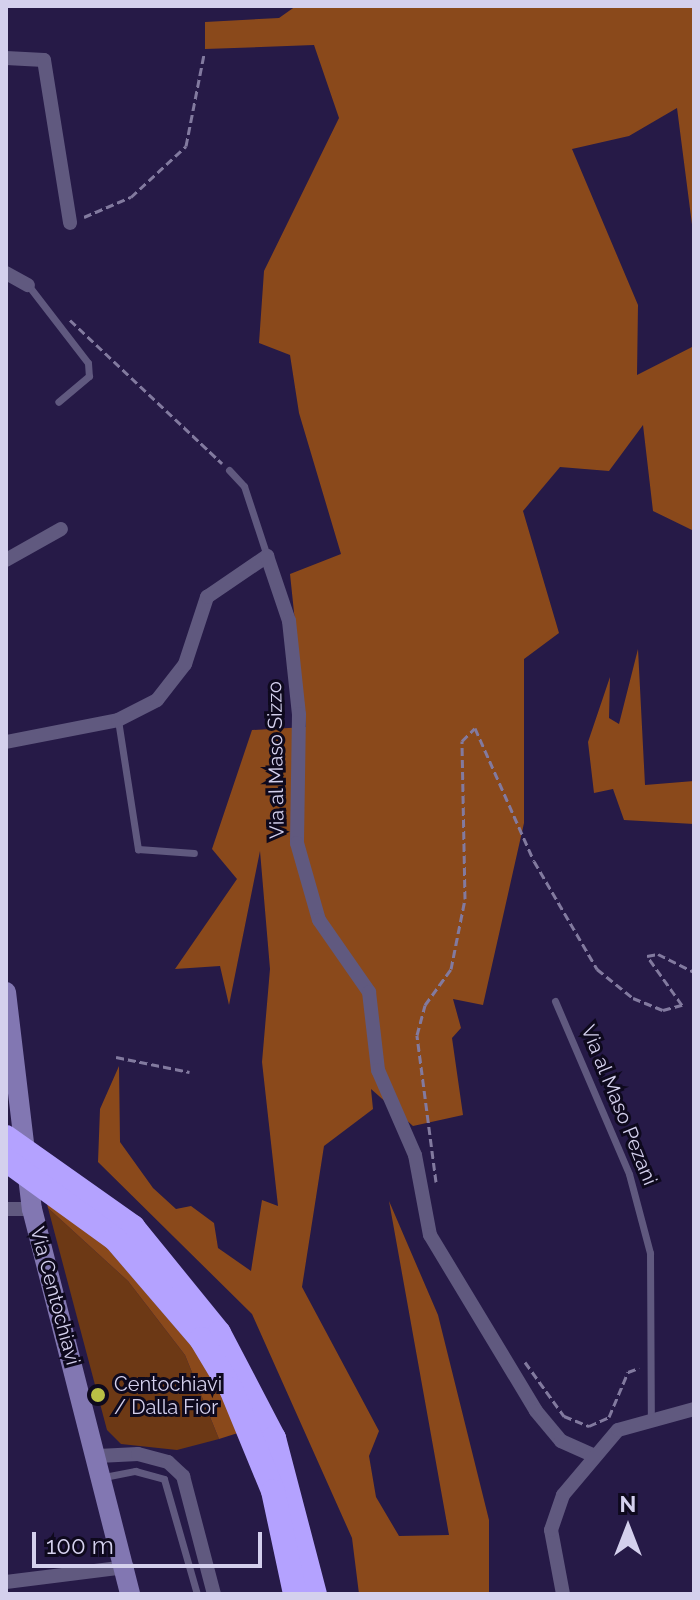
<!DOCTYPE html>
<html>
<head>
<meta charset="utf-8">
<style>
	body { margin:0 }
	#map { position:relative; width:700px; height:1600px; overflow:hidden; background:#261a47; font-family:Raleway,sans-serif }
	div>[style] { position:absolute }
	.green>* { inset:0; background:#6d3915 }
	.forest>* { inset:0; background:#8a491b }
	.path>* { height:3px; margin-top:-1.5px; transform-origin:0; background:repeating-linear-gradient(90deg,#827a9f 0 8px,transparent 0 12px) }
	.lane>* { height:7px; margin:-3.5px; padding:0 3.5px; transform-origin:3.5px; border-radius:3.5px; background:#60597f }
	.street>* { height:14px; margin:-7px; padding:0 7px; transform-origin:7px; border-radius:7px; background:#60597f }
	.secondary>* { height:20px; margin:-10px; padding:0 10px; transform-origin:10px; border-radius:10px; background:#8277b2 }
	.highway>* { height:24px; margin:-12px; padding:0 12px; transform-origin:12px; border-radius:12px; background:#b4a2ff }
	.dots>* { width:22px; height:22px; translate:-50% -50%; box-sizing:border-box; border:4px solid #0e091d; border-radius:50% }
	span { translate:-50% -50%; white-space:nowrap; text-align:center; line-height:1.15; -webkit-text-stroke:6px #0e091d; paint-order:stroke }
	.street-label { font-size:20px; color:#d4d0ed }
	.poi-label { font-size:20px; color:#d4d0ed }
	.left { translate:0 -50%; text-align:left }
	.frame { position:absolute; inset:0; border:8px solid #d4d0ed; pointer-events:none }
	.north { position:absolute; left:588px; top:1488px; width:80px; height:80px; -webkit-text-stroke:6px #0e091d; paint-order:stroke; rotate:0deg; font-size:22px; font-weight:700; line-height:32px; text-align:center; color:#d4d0ed }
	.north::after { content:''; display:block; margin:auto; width:28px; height:36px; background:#d4d0ed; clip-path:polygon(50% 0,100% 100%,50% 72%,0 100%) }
	.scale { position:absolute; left:32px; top:1532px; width:230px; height:36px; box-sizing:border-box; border:4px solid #d4d0ed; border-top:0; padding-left:10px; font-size:24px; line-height:28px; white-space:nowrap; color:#d4d0ed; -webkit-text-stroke:6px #0e091d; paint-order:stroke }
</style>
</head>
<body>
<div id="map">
	<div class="green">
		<i style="clip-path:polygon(48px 1208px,128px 1281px,185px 1355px,219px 1439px,177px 1450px,121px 1444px,107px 1430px)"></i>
	</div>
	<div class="forest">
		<i style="clip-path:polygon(296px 6px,694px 6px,694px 240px,677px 108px,629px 136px,572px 149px,638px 305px,637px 375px,694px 346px,694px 531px,653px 511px,643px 425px,609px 471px,560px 467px,523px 511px,559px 633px,524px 659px,524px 823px,483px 1005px,453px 999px,461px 1028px,452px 1038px,463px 1115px,413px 1126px,371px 1089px,373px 1109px,324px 1146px,302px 1287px,379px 1431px,369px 1456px,376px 1497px,399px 1536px,449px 1535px,389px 1201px,438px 1315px,489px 1520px,489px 1594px,359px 1594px,352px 1538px,252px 1314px,98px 1162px,100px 1109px,119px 1066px,120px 1142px,153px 1188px,176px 1209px,191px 1206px,214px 1223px,218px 1248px,251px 1271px,262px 1200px,278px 1206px,262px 1062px,270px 969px,260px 851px,229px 1005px,220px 966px,175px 969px,237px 879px,212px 849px,252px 730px,306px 727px,290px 574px,341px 554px,299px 413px,290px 355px,259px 343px,264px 271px,339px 118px,314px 45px,205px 49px,205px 22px,279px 18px)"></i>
		<i style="clip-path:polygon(638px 649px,645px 785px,694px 781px,694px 824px,624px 820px,613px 789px,594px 793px,588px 742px,610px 677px,609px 718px,619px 724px)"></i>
		<i style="clip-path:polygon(45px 1195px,103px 1243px,201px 1357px,241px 1432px,219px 1439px,185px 1355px,128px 1281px,48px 1208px)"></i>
	</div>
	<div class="path">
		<i style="left:84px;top:217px;width:51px;rotate:-23.1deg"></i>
		<i style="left:131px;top:197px;width:75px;rotate:-42.8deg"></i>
		<i style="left:186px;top:146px;width:94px;rotate:-78.9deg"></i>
		<i style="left:70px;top:320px;width:209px;rotate:43.3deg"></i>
		<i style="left:116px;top:1057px;width:75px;rotate:11.6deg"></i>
		<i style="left:436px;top:1182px;width:148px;rotate:-97.4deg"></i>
		<i style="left:417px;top:1035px;width:31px;rotate:-75deg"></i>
		<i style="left:425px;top:1005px;width:44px;rotate:-54.2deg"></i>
		<i style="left:451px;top:969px;width:71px;rotate:-78.7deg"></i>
		<i style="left:465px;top:899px;width:158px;rotate:-91.1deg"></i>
		<i style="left:462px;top:741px;width:18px;rotate:-45deg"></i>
		<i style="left:475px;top:728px;width:145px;rotate:66.1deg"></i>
		<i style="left:534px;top:861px;width:125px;rotate:59.7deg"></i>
		<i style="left:597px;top:969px;width:46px;rotate:38.9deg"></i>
		<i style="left:633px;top:998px;width:32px;rotate:22deg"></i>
		<i style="left:663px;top:1010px;width:20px;rotate:-15deg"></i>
		<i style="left:682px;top:1005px;width:60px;rotate:-125.5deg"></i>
		<i style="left:647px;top:956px;width:11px;rotate:-10deg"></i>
		<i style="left:658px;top:954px;width:40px;rotate:26.6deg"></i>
		<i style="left:525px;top:1362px;width:67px;rotate:54.2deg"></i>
		<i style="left:564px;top:1416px;width:27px;rotate:22deg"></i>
		<i style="left:589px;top:1426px;width:22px;rotate:-24deg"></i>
		<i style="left:609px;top:1417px;width:49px;rotate:-67.1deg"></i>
		<i style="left:628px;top:1372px;width:12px;rotate:-20deg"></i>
	</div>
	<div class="lane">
		<i style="left:28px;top:285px;width:98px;rotate:52.4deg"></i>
		<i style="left:88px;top:363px;width:13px;rotate:86deg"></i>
		<i style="left:89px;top:376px;width:40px;rotate:140deg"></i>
		<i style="left:229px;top:470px;width:22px;rotate:47deg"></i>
		<i style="left:244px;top:486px;width:74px;rotate:71.8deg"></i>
		<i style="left:118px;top:720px;width:131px;rotate:81.2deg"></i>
		<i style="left:138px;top:849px;width:56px;rotate:4.1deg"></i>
		<i style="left:555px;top:1001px;width:188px;rotate:66.8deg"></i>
		<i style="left:629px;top:1174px;width:82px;rotate:75.1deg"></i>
		<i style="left:650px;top:1253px;width:164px;rotate:89.7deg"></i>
		<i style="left:104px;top:1477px;width:32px;rotate:-11deg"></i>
		<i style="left:135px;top:1471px;width:30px;rotate:15deg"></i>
		<i style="left:164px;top:1479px;width:120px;rotate:74deg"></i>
	</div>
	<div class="street">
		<i style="left:6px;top:58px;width:38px;rotate:3deg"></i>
		<i style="left:44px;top:60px;width:165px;rotate:80.9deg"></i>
		<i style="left:6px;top:273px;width:25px;rotate:29deg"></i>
		<i style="left:6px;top:560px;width:63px;rotate:-29.4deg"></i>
		<i style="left:6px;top:742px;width:114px;rotate:-11.1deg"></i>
		<i style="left:118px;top:720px;width:44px;rotate:-27.1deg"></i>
		<i style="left:157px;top:700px;width:46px;rotate:-52.1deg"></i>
		<i style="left:185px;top:664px;width:71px;rotate:-71.8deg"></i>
		<i style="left:207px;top:597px;width:73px;rotate:-34.3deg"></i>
		<i style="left:267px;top:556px;width:69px;rotate:71.3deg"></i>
		<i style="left:289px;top:621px;width:94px;rotate:83.9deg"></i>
		<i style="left:299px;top:714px;width:129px;rotate:90.9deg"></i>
		<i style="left:297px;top:843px;width:80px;rotate:74.1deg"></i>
		<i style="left:319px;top:920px;width:88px;rotate:55.2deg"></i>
		<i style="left:369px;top:992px;width:79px;rotate:83.4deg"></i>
		<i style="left:378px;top:1070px;width:93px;rotate:66.5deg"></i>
		<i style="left:415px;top:1155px;width:81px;rotate:79.4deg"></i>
		<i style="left:430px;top:1235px;width:205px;rotate:58.9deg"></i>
		<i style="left:536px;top:1411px;width:39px;rotate:50deg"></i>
		<i style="left:561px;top:1441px;width:35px;rotate:24deg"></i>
		<i style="left:6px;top:1209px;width:26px"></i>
		<i style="left:98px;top:1456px;width:40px;rotate:-2.9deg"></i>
		<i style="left:138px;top:1454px;width:31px;rotate:15deg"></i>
		<i style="left:168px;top:1462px;width:21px;rotate:43deg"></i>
		<i style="left:183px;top:1476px;width:122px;rotate:75.3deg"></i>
		<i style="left:6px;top:1582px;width:122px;rotate:-7.1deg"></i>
		<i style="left:563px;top:1594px;width:65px;rotate:-100.6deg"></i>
		<i style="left:551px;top:1530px;width:37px;rotate:-71deg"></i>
		<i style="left:563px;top:1495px;width:85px;rotate:-49.8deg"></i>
		<i style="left:618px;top:1430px;width:79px;rotate:-15.4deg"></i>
	</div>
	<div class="secondary">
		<i style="left:6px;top:992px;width:219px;rotate:83.2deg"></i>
		<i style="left:32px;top:1209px;width:397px;rotate:75.7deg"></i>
	</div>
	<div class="highway">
		<i style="left:6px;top:1137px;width:156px;rotate:35.3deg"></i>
		<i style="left:133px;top:1227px;width:136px;rotate:50.9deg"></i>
		<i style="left:219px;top:1333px;width:119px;rotate:62.4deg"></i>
		<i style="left:274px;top:1438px;width:161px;rotate:75.3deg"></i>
		<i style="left:6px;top:1160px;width:135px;rotate:35.9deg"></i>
		<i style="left:115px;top:1239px;width:132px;rotate:49.3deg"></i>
		<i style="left:201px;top:1339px;width:58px;rotate:59deg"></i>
		<i style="left:231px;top:1389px;width:110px;rotate:67.6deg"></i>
		<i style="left:273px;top:1491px;width:105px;rotate:77.9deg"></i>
	</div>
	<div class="dots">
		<i style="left:98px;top:1395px;background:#bac045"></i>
	</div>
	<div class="street-label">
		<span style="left:276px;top:760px;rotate:-91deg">Via al Maso Sizzo</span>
		<span style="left:619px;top:1105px;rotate:68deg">Via al Maso Pezani</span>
		<span style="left:55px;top:1296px;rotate:75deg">Via Centochiavi</span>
	</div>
	<div class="poi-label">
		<span class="left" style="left:114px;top:1396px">Centochiavi<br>/ Dalla Fior</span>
	</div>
	<div class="frame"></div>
	<div class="north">N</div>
	<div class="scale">100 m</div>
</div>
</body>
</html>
